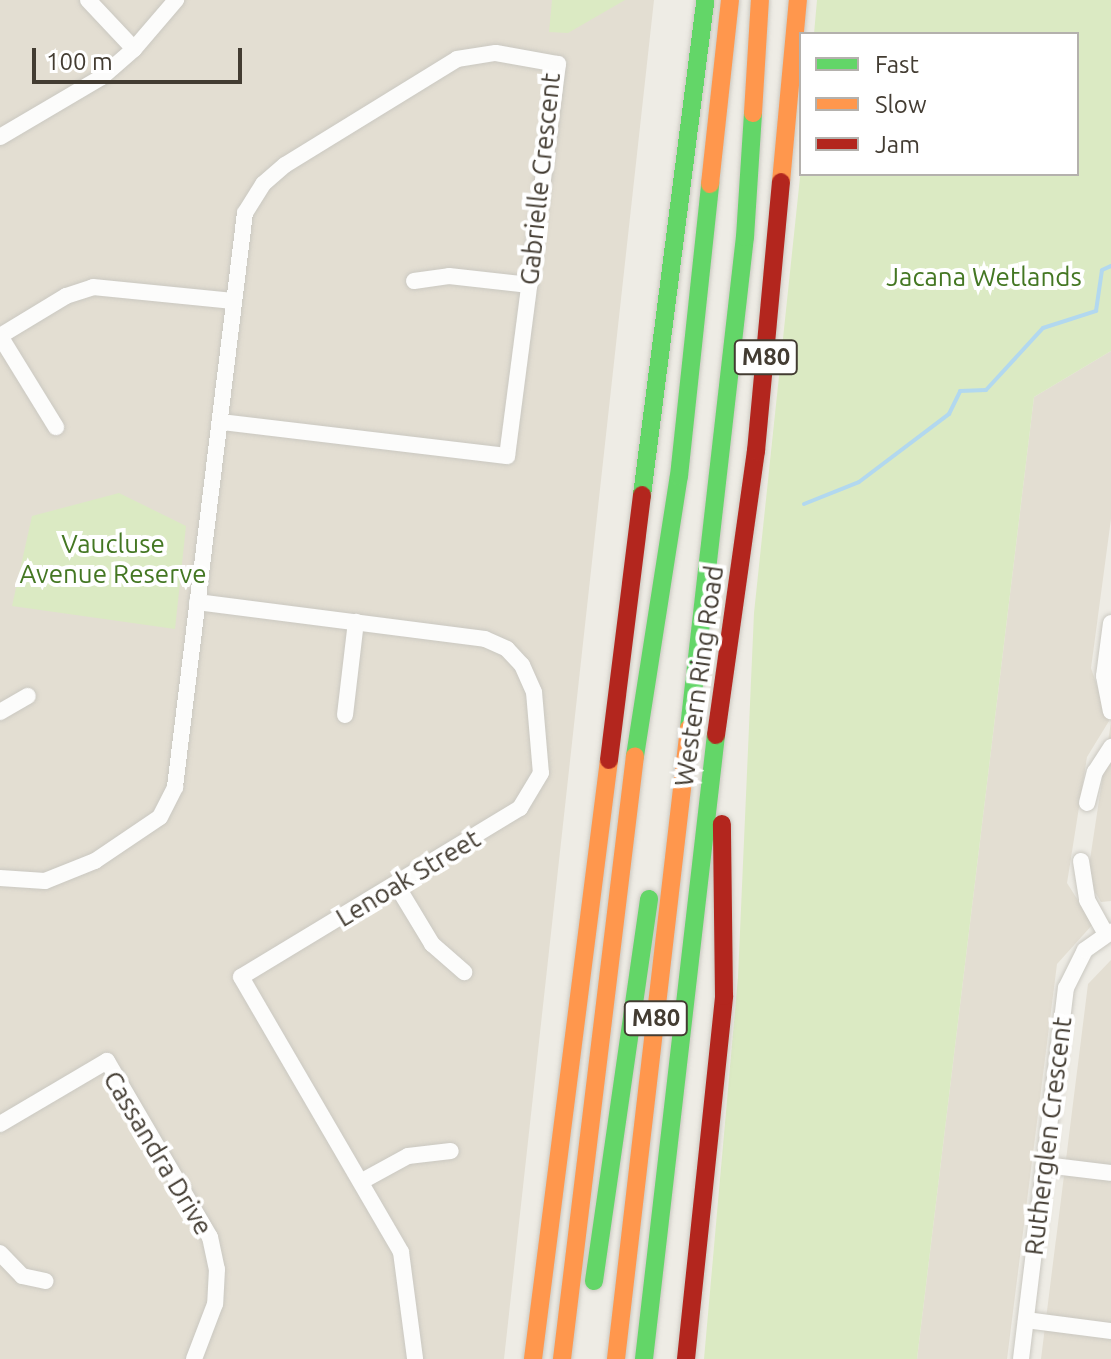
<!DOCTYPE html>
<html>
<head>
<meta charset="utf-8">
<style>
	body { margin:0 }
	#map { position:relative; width:1111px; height:1359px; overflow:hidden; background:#eeece5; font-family:Ubuntu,sans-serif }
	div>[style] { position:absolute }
	.residential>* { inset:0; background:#e3ded2 }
	.green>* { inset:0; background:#dbeac3 }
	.stream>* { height:4px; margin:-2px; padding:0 2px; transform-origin:2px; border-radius:2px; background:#b2d8ef }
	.roads { filter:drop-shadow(0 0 2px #cac8c1) drop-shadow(0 0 2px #cac8c1) }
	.street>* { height:16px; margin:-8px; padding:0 8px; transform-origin:8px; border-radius:8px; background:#fcfcfb }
	.fast>* { height:18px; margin:-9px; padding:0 9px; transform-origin:9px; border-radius:9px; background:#63d668 }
	.slow>* { height:18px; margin:-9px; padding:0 9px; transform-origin:9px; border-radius:9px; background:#ff974d }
	.jam>* { height:18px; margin:-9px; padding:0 9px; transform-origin:9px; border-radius:9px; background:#b3261e }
	span { translate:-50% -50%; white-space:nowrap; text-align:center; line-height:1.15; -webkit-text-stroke:8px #fff; paint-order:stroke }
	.shield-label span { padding:2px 6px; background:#fff; border:2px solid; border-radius:6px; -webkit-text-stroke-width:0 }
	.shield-label { font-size:24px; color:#433c32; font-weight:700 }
	.street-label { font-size:26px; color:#433c32 }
	.park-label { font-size:26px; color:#447723 }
	.legend { position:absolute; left:799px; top:32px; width:280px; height:144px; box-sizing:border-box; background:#fff; border:2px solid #b4b1ad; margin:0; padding:10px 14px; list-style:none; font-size:24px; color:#433c32 }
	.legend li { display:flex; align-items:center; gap:16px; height:40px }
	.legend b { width:40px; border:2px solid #b4b1ad }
	.scale { position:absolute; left:32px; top:48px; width:210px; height:36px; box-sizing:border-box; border:4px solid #433c32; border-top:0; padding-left:10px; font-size:24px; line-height:28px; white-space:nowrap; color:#433c32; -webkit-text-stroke:6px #fff; paint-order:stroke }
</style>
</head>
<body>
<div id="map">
	<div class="residential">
		<i style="clip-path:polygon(0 0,654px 0,504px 1359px,0 1359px)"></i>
		<i style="clip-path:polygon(1111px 351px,1111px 519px,1091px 668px,1109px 721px,1087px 757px,1067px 883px,1093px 924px,1057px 964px,1007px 1359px,917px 1359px,1034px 397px)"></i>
		<i style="clip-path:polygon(1111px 722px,1111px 901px,1101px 902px,1087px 879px)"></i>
		<i style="clip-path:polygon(1111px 960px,1111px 1359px,1041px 1359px,1088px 984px)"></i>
	</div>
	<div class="green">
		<i style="clip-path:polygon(552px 0,625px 0,568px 33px,549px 32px)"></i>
		<i style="clip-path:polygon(817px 0,1111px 0,1111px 351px,1034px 397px,917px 1359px,704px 1359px,738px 977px,754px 613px,801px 168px,801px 174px,1077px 174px,1077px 34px,814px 34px)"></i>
		<i style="clip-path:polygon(119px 493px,186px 526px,175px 629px,12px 606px,32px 516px)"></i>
	</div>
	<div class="stream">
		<i style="left:804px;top:504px;width:59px;rotate:-21.8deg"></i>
		<i style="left:859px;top:482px;width:113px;rotate:-37.1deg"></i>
		<i style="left:949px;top:414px;width:25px;rotate:-64deg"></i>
		<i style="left:960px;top:391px;width:26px;rotate:-2deg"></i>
		<i style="left:986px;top:390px;width:84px;rotate:-47.4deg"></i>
		<i style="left:1043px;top:328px;width:56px;rotate:-17.8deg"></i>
		<i style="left:1096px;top:311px;width:41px;rotate:-81.7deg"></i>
		<i style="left:1102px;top:270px;width:10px;rotate:-24deg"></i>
	</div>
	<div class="roads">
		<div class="street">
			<i style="left:88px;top:0;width:67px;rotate:46.8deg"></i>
			<i style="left:0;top:137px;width:118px;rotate:-30.5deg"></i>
			<i style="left:102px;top:77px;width:43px;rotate:-41.2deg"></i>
			<i style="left:134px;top:49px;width:65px;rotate:-49.4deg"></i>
			<i style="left:414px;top:281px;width:35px;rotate:-8deg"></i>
			<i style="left:449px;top:276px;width:81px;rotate:6.4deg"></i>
			<i style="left:0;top:336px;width:77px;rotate:-31.2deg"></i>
			<i style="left:66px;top:296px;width:28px;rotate:-18deg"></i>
			<i style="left:93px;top:287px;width:141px;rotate:5.7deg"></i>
			<i style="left:0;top:336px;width:107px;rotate:58.4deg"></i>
			<i style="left:197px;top:602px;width:290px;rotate:7.3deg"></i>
			<i style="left:485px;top:639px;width:24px;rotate:24deg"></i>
			<i style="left:507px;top:649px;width:22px;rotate:47deg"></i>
			<i style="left:522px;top:665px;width:30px;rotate:66deg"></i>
			<i style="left:534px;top:692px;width:81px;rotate:85.1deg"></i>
			<i style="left:541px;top:773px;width:41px;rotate:121deg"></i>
			<i style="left:520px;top:808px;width:326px;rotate:148.8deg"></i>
			<i style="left:241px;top:977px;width:318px;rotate:59.8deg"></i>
			<i style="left:401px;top:1252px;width:108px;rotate:82.5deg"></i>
			<i style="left:1111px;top:623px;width:53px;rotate:97.5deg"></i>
			<i style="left:1104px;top:676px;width:36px;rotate:79deg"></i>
			<i style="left:0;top:712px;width:32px;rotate:-30deg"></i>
			<i style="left:345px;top:715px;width:94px;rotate:-83.3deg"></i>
			<i style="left:1087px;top:803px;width:32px;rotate:-76deg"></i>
			<i style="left:1095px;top:772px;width:30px;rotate:-57deg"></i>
			<i style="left:1081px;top:861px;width:39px;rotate:81deg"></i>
			<i style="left:1087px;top:900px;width:39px;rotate:61deg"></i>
			<i style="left:0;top:878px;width:45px;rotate:3.8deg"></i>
			<i style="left:45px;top:881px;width:54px;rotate:-21.8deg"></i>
			<i style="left:95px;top:861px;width:78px;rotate:-34.1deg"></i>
			<i style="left:160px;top:817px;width:34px;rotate:-63deg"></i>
			<i style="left:175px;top:787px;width:578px;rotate:-83.05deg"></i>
			<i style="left:245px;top:213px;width:34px;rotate:-58deg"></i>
			<i style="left:263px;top:184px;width:29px;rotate:-41deg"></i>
			<i style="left:285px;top:165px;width:202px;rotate:-31.6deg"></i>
			<i style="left:457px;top:59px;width:39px;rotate:-9deg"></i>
			<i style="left:496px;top:53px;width:63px;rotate:10.1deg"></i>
			<i style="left:558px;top:64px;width:395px;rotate:97.4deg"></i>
			<i style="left:507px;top:456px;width:289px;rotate:-173.2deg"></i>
			<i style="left:397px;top:886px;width:68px;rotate:58.9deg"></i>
			<i style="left:432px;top:944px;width:43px;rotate:41.2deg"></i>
			<i style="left:0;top:1124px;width:124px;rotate:-30.5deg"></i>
			<i style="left:107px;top:1061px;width:204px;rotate:59.7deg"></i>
			<i style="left:210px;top:1237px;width:33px;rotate:78deg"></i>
			<i style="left:217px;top:1269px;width:35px;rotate:93deg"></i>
			<i style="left:215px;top:1304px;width:59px;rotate:110.9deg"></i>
			<i style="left:1045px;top:1165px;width:66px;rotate:6.9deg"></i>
			<i style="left:364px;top:1180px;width:50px;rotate:-28.6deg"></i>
			<i style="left:408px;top:1156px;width:43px;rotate:-6.6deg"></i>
			<i style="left:0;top:1253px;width:32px;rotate:46deg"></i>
			<i style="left:22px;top:1276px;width:24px;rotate:12deg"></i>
			<i style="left:1026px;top:1320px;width:86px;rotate:7.4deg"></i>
			<i style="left:1021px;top:1359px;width:374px;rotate:-83.1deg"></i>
			<i style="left:1066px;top:988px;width:42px;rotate:-63.4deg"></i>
			<i style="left:1085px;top:950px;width:32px;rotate:-35deg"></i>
		</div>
		<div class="fast">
			<i style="left:642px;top:495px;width:499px;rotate:-82.7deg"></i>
			<i style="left:689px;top:728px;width:494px;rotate:-83.5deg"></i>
			<i style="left:745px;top:237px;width:124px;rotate:-86.3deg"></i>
			<i style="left:635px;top:756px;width:283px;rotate:-81.1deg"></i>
			<i style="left:679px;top:476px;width:294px;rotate:-83.9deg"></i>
			<i style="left:594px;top:1281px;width:386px;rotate:-81.8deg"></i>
			<i style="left:644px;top:1359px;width:628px;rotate:-83.42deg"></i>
		</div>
		<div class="slow">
			<i style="left:753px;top:113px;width:113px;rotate:-86.5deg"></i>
			<i style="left:781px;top:182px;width:183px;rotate:-84.7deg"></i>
			<i style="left:710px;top:184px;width:185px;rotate:-83.8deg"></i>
			<i style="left:533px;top:1359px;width:604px;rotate:-82.77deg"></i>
			<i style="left:562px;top:1359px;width:607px;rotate:-83.1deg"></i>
			<i style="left:616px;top:1359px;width:635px;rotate:-83.4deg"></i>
		</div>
		<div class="jam">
			<i style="left:716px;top:735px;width:287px;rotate:-82deg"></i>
			<i style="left:756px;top:451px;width:270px;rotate:-84.7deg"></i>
			<i style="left:609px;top:760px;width:267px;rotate:-82.9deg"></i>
			<i style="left:686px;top:1359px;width:365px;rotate:-84deg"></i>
			<i style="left:724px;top:996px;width:172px;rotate:-90.7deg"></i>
		</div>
	</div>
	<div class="shield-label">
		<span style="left:766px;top:357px">M80</span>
		<span style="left:656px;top:1018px">M80</span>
	</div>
	<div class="street-label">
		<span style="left:540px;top:179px;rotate:-84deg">Gabrielle Crescent</span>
		<span style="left:699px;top:676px;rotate:-82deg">Western Ring Road</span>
		<span style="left:408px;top:878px;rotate:-31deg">Lenoak Street</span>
		<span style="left:1048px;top:1136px;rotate:-83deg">Rutherglen Crescent</span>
		<span style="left:158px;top:1153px;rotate:59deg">Cassandra Drive</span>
	</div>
	<div class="park-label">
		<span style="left:984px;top:277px">Jacana Wetlands</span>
		<span style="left:113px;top:559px">Vaucluse<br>Avenue Reserve</span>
	</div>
	<ul class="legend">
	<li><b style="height:10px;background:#63d668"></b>Fast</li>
	<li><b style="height:10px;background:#ff974d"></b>Slow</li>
	<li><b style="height:10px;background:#b3261e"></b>Jam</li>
	</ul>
	<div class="scale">100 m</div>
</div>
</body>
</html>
